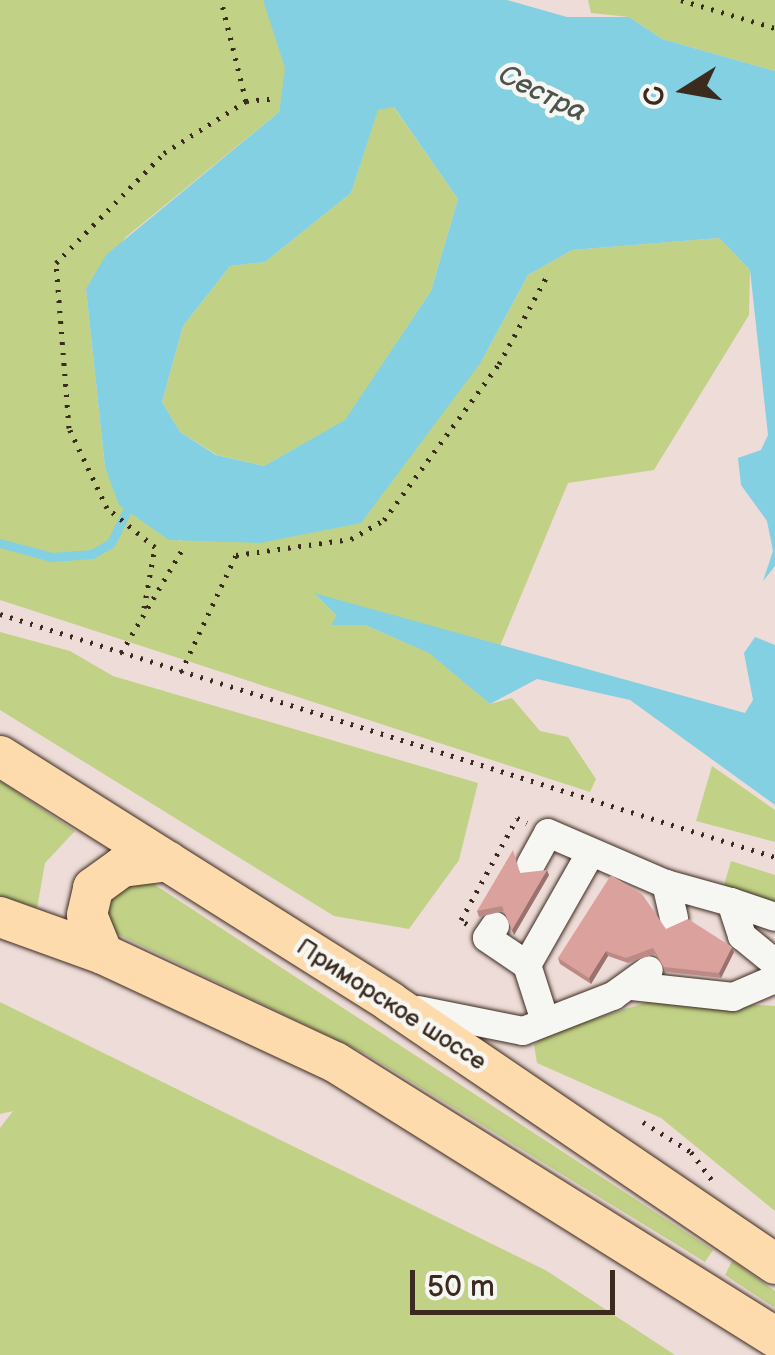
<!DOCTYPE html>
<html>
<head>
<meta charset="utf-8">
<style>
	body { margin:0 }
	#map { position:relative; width:775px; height:1355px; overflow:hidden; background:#eedcd8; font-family:"Balsamiq Sans",sans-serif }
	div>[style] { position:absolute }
	.green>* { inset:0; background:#c1d287 }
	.water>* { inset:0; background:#82d0e1 }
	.stream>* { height:9px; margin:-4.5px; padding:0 4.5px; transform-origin:4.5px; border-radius:4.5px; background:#82d0e1 }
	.path>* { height:5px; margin-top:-2.5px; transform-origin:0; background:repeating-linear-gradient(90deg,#3b2a1e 0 2.5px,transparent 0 10.5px) }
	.roads { filter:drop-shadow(0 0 2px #3b2a1e) drop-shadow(0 0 2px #3b2a1e) }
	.minor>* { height:28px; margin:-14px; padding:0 14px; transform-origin:14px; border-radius:14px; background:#f6f6f2 }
	.highway>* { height:40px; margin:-20px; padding:0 20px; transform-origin:20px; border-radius:20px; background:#fedbac }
	.wall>* { inset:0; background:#bc8a86 }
	.shaded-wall>* { inset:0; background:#99716d }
	.building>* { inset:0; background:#dba19c }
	span { translate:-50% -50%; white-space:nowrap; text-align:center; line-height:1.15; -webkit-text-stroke:9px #f6f6f2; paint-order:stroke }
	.street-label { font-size:25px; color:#3b2a1e }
	.water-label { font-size:28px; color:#4d544f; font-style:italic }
	.north { position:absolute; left:635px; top:40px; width:100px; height:100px; -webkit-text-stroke:8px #f6f6f2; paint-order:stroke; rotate:259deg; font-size:28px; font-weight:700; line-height:40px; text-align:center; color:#3b2a1e }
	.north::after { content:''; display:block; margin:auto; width:35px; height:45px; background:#3b2a1e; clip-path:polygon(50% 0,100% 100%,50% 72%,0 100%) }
	.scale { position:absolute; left:410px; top:1270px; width:205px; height:45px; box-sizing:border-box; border:5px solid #3b2a1e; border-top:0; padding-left:12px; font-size:30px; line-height:35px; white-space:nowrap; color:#3b2a1e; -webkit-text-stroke:8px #f6f6f2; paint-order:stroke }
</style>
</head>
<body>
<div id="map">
	<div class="green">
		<i style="clip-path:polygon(0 0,263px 0,271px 16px,286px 68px,279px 112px,126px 237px,86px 289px,105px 467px,179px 541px,481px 362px,528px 275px,572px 250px,719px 238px,750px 270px,749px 315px,654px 470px,568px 483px,500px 646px,316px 595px,336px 615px,333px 625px,365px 625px,430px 653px,490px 704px,512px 698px,540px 731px,568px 737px,596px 779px,590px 792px,0 600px)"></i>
		<i style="clip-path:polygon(588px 0,775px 0,775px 71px,662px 39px,629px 17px,591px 13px)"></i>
		<i style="clip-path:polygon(393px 106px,458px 199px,431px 291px,346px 420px,264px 466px,217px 455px,180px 432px,162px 402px,183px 326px,230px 266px,265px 262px,351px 193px,378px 109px)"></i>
		<i style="clip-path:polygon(0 632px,70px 651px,113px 676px,478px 783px,459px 860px,409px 929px,334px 916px,0 710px)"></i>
		<i style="clip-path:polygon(712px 766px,775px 810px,775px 842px,696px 821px)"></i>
		<i style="clip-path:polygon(0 781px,75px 831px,45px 863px,37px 908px,0 896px)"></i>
		<i style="clip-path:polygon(731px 861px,775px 875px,775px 906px,723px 889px)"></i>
		<i style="clip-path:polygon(149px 881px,713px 1250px,705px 1262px,366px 1054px,107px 929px,100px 905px,118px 885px)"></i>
		<i style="clip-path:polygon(660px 998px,775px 1006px,775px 1211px,661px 1118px,537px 1063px,534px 1045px,550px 1033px)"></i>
		<i style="clip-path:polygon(0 1002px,547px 1271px,675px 1355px,0 1355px,0 1128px,13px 1111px,0 1114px)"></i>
		<i style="clip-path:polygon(732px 1261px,775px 1291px,775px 1308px,725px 1275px)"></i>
	</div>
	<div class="water">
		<i style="clip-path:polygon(evenodd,263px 0,507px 0,567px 17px,629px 17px,662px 39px,775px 71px,775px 566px,763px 581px,773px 551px,767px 521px,741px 485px,738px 458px,761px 450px,768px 435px,750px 270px,719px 238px,572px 250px,528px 275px,481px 362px,361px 523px,260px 543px,169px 540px,119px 505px,105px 467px,86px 289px,106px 255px,279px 112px,285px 68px,263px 0,394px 107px,458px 199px,431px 291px,345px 420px,264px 466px,216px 455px,180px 432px,162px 402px,183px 326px,230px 266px,265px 262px,351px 193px,378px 110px,394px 107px)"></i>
		<i style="clip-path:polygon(314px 593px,745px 713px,753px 700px,744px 653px,755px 637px,775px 645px,775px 805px,630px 700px,537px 679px,490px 704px,429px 653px,365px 625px,332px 625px,336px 615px)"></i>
	</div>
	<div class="stream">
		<i style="left:0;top:543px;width:54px;rotate:15.1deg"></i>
		<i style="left:52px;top:557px;width:40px;rotate:-4.3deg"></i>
		<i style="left:92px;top:554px;width:22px;rotate:-30deg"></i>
		<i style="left:111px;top:543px;width:37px;rotate:-64deg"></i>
	</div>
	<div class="path">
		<i style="left:681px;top:0;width:98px;rotate:16.6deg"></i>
		<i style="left:246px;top:101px;width:25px;rotate:-5deg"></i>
		<i style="left:144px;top:608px;width:62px;rotate:-79.8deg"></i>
		<i style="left:155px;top:547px;width:62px;rotate:-140.9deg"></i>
		<i style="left:107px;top:508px;width:89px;rotate:-115.4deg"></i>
		<i style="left:69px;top:428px;width:166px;rotate:-94.5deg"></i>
		<i style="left:56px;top:263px;width:154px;rotate:-45.5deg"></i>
		<i style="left:164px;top:153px;width:97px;rotate:-32.4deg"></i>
		<i style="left:246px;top:101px;width:104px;rotate:-103.9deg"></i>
		<i style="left:0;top:614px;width:812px;rotate:17.41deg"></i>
		<i style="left:121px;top:653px;width:120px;rotate:-59.4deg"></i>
		<i style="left:181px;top:672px;width:129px;rotate:-64.8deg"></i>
		<i style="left:236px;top:555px;width:116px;rotate:-7.9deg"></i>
		<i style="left:351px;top:539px;width:38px;rotate:-30deg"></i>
		<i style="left:384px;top:520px;width:194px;rotate:-53.6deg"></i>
		<i style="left:499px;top:364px;width:100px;rotate:-61.4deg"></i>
		<i style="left:467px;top:924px;width:7px;rotate:-146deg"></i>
		<i style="left:461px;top:920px;width:116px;rotate:-61.2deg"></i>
		<i style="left:517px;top:818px;width:11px;rotate:27deg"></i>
		<i style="left:643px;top:1122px;width:57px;rotate:32deg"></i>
		<i style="left:691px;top:1152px;width:34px;rotate:53deg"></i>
	</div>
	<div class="roads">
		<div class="minor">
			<i style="left:531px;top:864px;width:35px;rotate:-61deg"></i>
			<i style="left:548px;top:833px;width:129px;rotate:23.4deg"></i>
			<i style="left:731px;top:902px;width:46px;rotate:18.8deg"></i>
			<i style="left:674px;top:918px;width:35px;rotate:-103deg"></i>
			<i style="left:666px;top:884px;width:67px;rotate:15.5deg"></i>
			<i style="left:731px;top:902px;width:36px;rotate:72deg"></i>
			<i style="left:742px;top:936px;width:43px;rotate:39.3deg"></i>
			<i style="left:495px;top:926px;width:14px;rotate:124deg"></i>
			<i style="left:487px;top:938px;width:48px;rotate:34deg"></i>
			<i style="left:632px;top:986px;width:102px;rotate:6.2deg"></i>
			<i style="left:733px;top:997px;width:46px;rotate:-23.2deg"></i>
			<i style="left:418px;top:1010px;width:107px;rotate:11.3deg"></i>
			<i style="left:523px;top:1031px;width:97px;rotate:-21.3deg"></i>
			<i style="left:613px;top:996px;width:44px;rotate:-35.8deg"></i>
			<i style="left:545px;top:1021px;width:59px;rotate:-107.8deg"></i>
			<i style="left:527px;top:965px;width:128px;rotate:-60.4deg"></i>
		</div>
		<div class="highway">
			<i style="left:0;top:756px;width:461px;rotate:32.2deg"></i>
			<i style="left:390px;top:1002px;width:466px;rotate:34.2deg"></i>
			<i style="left:0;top:917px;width:109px;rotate:19.8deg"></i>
			<i style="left:103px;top:954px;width:256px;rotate:25deg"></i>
			<i style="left:335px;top:1062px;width:519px;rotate:32.01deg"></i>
			<i style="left:103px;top:954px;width:42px;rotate:-112.3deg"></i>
			<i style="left:87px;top:915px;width:28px;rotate:-77deg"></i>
			<i style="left:93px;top:888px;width:36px;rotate:-36deg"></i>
			<i style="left:122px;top:867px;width:46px;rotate:-7.4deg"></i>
		</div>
	</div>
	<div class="wall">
		<i style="clip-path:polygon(520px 873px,549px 875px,514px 935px,504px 911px,479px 917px,477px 911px)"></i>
		<i style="clip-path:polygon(666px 929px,734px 952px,721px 978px,666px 972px,655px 954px,628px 963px,608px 956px,591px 984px,560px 964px,558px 958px)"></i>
	</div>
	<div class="shaded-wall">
		<i style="clip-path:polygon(547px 870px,549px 875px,514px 935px,512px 930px)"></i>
		<i style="clip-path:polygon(732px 947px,734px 952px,721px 978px,719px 973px)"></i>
		<i style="clip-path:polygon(606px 951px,608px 956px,591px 984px,589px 978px)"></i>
	</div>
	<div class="building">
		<i style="clip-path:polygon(513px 850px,520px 873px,547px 870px,512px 930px,502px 906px,477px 911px)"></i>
		<i style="clip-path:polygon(611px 875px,642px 894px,666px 929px,688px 919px,732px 947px,719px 973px,664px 967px,653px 948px,626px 958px,606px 951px,589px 978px,558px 958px)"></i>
	</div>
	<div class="street-label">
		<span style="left:391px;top:1005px;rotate:33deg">Приморское шоссе</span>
	</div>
	<div class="water-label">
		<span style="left:542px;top:94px;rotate:26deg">Сестра</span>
	</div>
	<div class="north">С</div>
	<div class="scale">50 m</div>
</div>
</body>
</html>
